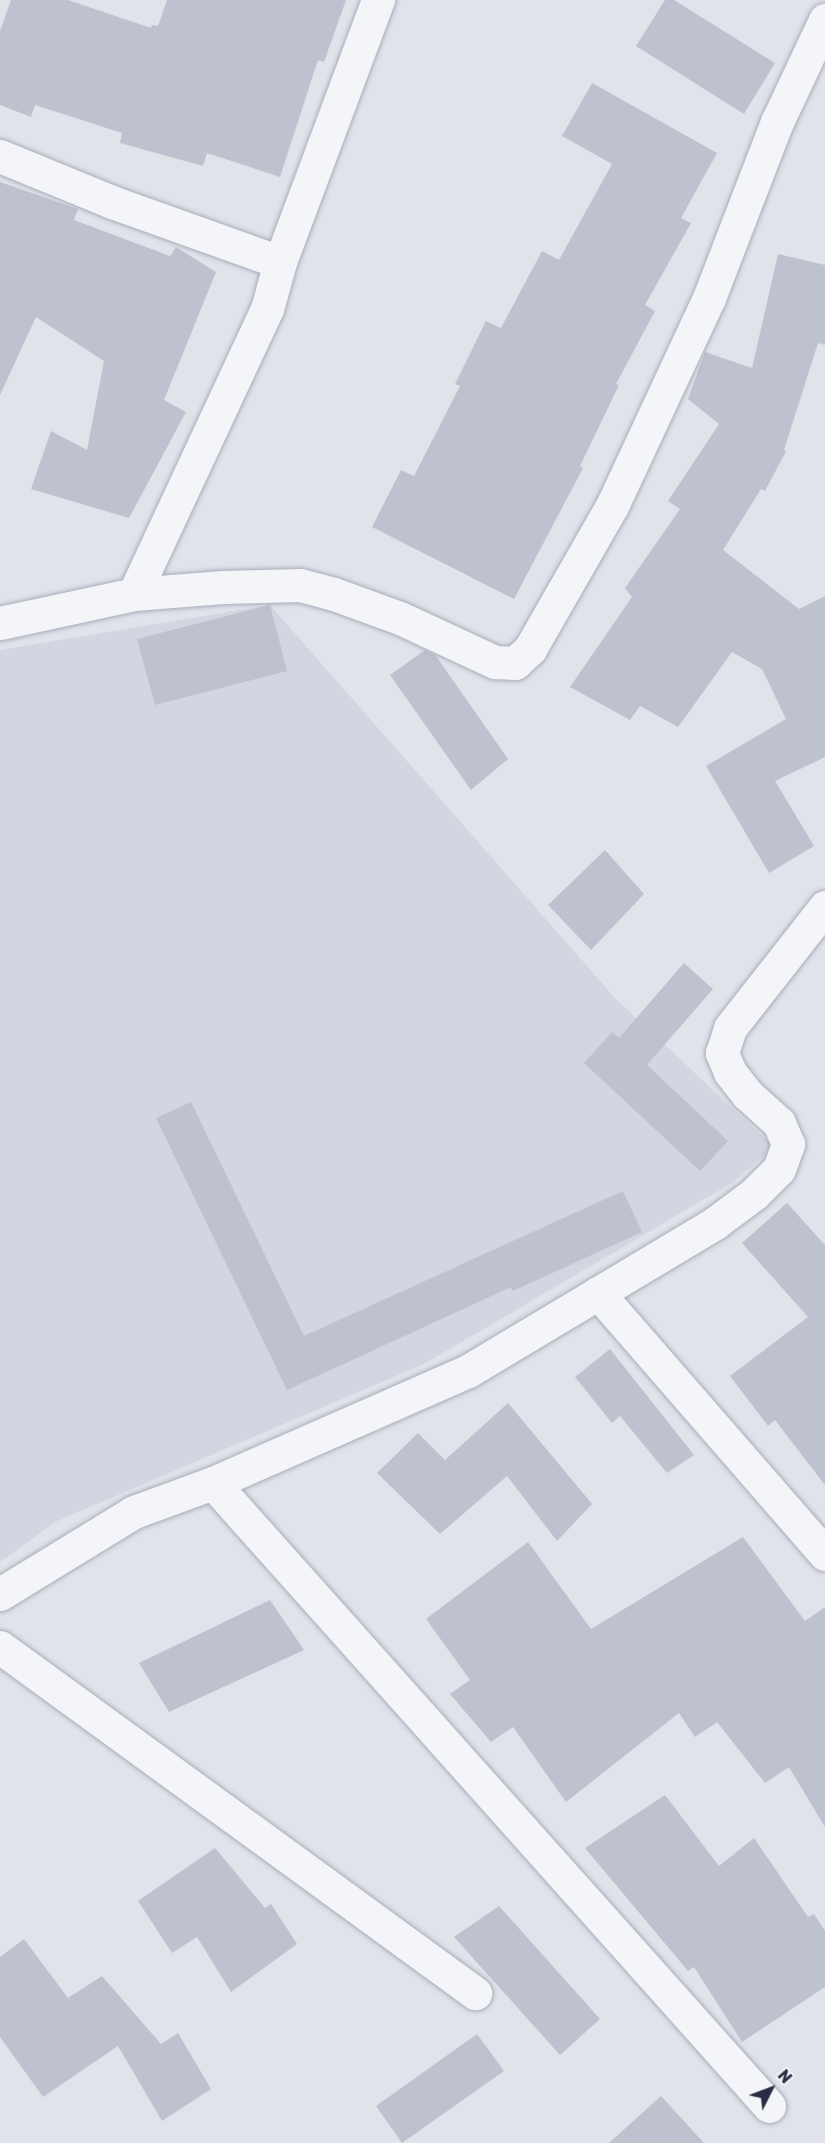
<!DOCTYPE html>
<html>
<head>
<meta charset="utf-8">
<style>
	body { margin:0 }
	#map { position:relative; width:825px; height:2143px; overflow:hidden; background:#e1e3eb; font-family:Rubik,sans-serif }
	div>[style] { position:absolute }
	.built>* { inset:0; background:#d3d5e0 }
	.building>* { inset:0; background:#bec1ce }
	.roads { filter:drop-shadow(0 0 2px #aaacb9) drop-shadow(0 0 2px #aaacb9) }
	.minor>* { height:33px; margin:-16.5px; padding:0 16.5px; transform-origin:16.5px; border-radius:16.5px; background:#f4f5f9 }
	span { translate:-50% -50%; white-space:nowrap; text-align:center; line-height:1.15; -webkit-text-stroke:6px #f1f2f8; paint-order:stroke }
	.north { position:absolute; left:741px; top:2059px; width:60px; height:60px; -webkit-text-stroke:4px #f1f2f8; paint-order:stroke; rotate:48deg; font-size:16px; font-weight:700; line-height:24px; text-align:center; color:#292d43 }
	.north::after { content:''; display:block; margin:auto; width:21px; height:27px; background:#292d43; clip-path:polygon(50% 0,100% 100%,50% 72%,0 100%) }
</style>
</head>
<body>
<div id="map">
	<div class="built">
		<i style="clip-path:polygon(270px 605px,616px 999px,774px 1147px,732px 1183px,424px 1364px,55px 1522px,0 1562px,0 650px)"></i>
	</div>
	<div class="building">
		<i style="clip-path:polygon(11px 0,68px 0,151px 28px,152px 25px,158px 26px,167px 0,346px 0,324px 62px,318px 60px,280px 177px,207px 153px,203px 166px,120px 143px,122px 133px,35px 105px,31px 117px,0 105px,0 31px)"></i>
		<i style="clip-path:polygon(665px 0,674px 0,775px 63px,744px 114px,636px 46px)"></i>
		<i style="clip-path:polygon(592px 83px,717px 153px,681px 218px,691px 223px,645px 305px,655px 311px,616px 384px,619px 385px,580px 466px,583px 468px,514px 599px,372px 527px,401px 470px,414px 476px,460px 386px,455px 384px,486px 321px,501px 328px,542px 251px,559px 260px,612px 164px,562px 136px)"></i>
		<i style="clip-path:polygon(0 182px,78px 209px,74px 220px,170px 256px,176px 247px,216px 272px,164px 400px,186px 412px,129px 518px,31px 489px,51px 431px,87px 450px,104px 361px,36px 317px,0 395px)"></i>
		<i style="clip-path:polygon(778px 254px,825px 265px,825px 345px,818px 343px,784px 450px,786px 451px,765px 491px,761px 489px,723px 550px,799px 609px,825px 596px,825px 757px,775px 781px,814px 846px,769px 873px,706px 766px,786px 719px,762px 669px,732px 652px,678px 727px,640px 706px,630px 720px,570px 687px,632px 597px,625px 588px,680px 509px,668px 501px,719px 424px,688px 399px,705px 352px,752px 368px)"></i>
		<i style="clip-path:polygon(270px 605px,287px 671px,155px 705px,137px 639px)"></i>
		<i style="clip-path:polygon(425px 650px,436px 656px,508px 759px,471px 790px,390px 675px)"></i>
		<i style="clip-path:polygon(605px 850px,644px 894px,591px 950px,548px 905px)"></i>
		<i style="clip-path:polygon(684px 963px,713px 989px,647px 1065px,728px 1141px,700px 1171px,584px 1063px,612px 1032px,619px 1038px)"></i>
		<i style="clip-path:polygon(191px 1102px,304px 1336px,623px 1191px,642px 1232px,513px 1291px,511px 1287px,287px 1390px,156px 1118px)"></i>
		<i style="clip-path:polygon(787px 1203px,825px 1245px,825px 1485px,775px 1420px,768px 1426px,730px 1376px,808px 1317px,742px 1243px)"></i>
		<i style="clip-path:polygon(610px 1349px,694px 1455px,667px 1473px,620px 1416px,612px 1423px,575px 1377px)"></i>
		<i style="clip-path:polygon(508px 1403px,592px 1504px,557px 1541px,507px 1476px,440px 1534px,377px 1473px,418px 1433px,445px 1460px)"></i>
		<i style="clip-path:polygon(743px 1537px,805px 1621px,825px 1607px,825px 1827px,789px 1767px,765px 1783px,717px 1722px,695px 1737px,679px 1713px,566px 1802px,513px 1727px,491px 1742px,450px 1694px,470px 1680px,426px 1619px,528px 1542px,591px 1629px)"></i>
		<i style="clip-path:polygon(270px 1600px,304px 1650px,169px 1712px,139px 1663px)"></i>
		<i style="clip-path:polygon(665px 1795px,719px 1866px,754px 1838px,808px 1917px,814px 1914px,825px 1931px,825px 1987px,742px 2042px,694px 1967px,688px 1971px,585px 1848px)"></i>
		<i style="clip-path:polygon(215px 1848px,265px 1908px,271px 1904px,297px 1944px,231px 1992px,197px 1937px,172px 1953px,138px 1901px)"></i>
		<i style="clip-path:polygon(499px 1906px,600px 2019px,560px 2055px,454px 1937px)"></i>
		<i style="clip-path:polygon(24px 1939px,68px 1998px,102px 1976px,161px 2044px,178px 2033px,211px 2089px,162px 2121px,118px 2046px,43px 2097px,0 2037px,0 1957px)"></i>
		<i style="clip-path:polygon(477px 2034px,504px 2071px,402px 2143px,376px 2106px)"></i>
		<i style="clip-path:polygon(661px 2096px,704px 2143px,609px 2143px)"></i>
	</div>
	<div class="roads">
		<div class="minor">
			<i style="left:0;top:156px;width:121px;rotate:22.3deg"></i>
			<i style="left:112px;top:202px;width:178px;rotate:19.7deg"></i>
			<i style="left:134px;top:594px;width:315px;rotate:-65deg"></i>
			<i style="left:267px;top:309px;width:49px;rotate:-74.5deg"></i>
			<i style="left:280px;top:262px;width:280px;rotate:-69.5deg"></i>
			<i style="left:0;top:623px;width:137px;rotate:-12.2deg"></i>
			<i style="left:134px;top:594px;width:89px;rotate:-4.5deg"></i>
			<i style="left:223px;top:587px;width:77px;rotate:-1.5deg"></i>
			<i style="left:300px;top:585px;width:35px;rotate:15deg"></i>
			<i style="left:334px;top:594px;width:70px;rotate:20deg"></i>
			<i style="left:400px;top:618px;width:105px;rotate:24.9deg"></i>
			<i style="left:495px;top:662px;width:20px;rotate:3deg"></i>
			<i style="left:515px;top:663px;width:21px;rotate:-43deg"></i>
			<i style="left:530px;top:649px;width:165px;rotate:-60.2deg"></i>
			<i style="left:612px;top:506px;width:230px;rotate:-65deg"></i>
			<i style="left:709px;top:298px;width:189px;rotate:-68.9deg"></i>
			<i style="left:777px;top:122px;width:113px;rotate:-64.8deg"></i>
			<i style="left:598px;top:1293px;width:346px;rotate:49deg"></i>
			<i style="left:213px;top:1483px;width:835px;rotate:48.25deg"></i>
			<i style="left:0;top:1594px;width:157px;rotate:-31.5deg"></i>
			<i style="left:134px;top:1512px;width:84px;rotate:-20.2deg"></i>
			<i style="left:213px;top:1483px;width:279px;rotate:-23.7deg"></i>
			<i style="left:468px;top:1371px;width:288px;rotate:-30.9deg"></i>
			<i style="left:715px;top:1223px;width:49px;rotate:-36.6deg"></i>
			<i style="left:754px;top:1194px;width:35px;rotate:-45deg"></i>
			<i style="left:779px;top:1169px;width:27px;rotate:-70deg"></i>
			<i style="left:788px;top:1144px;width:23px;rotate:-113deg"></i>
			<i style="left:779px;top:1123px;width:43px;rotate:-137.8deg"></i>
			<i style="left:747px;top:1094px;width:28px;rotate:-128deg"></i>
			<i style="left:730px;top:1072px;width:21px;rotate:-113deg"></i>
			<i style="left:722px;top:1053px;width:26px;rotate:-72deg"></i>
			<i style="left:730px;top:1028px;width:154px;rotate:-51.9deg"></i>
			<i style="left:0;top:1647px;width:588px;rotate:36.07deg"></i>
		</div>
	</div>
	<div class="north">N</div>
</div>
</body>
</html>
